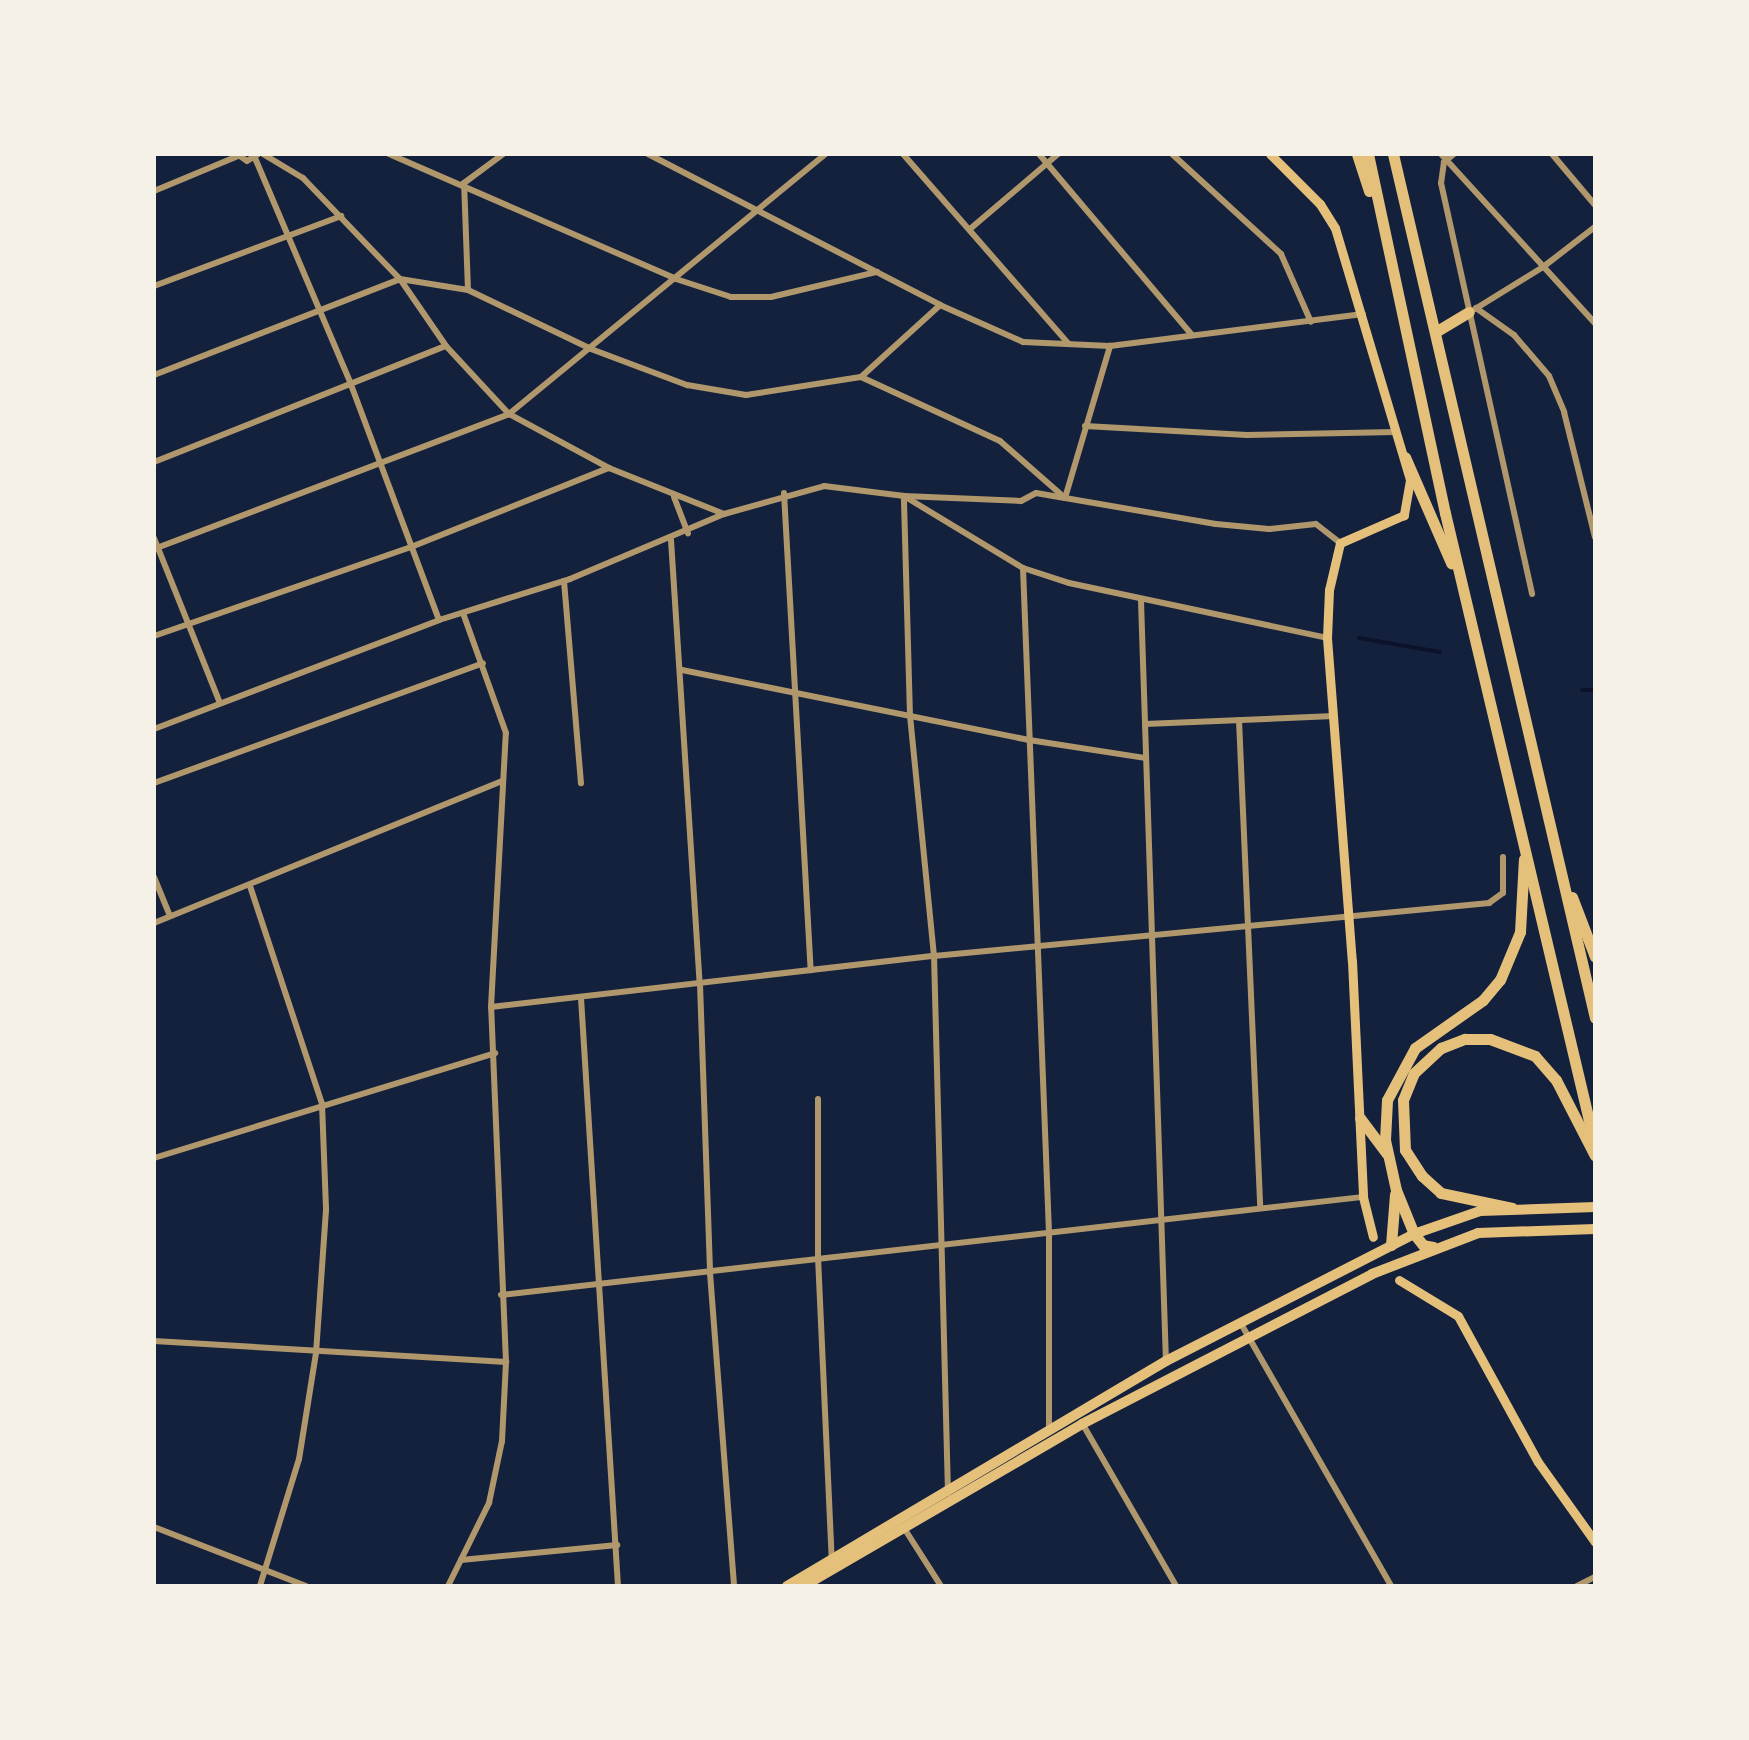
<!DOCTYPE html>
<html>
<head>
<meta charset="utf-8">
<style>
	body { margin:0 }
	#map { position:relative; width:1749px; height:1740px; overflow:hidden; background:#14213d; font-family:"Open Sans",sans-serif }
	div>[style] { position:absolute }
	.stream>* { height:4px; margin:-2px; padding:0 2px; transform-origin:2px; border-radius:2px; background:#0b132b }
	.minor>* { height:6px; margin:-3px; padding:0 3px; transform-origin:3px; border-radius:3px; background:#b1986c }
	.secondary>* { height:9px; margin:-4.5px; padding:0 4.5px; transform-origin:4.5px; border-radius:4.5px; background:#e5c07b }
	.primary>* { height:10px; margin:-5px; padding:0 5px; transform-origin:5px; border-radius:5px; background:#e5c07b }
	.trunk>* { height:11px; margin:-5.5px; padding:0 5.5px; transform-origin:5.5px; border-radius:5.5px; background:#e5c07b }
	span { translate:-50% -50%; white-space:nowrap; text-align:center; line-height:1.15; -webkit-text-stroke:8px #f6f1e7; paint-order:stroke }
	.frame { position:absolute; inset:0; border:156px solid #f6f1e7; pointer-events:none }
</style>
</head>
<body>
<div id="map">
	<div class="stream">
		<i style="left:1359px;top:638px;width:82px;rotate:9.8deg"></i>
		<i style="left:1582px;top:690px;width:13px"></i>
	</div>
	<div class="minor">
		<i style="left:237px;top:154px;width:12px;rotate:35deg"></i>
		<i style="left:247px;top:161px;width:13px;rotate:-32deg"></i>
		<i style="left:263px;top:154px;width:47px;rotate:31deg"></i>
		<i style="left:303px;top:178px;width:140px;rotate:46.2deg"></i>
		<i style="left:400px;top:279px;width:69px;rotate:9.2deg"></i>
		<i style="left:468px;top:290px;width:136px;rotate:25.6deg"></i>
		<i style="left:591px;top:349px;width:103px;rotate:20.6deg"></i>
		<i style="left:687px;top:385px;width:60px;rotate:9.6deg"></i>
		<i style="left:746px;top:395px;width:116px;rotate:-8.9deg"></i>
		<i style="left:861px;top:377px;width:153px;rotate:24.7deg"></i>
		<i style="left:1000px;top:441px;width:86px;rotate:41.2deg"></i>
		<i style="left:1065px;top:498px;width:153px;rotate:9.8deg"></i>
		<i style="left:1216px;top:524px;width:53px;rotate:5.4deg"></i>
		<i style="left:1269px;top:529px;width:47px;rotate:-6.1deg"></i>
		<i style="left:1316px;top:524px;width:31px;rotate:38deg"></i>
		<i style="left:389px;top:154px;width:313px;rotate:23.5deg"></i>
		<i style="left:676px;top:279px;width:58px;rotate:18.1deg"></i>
		<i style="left:731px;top:297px;width:40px"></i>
		<i style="left:771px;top:297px;width:109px;rotate:-13.3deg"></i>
		<i style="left:648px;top:154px;width:329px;rotate:27.3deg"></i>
		<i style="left:940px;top:305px;width:91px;rotate:24deg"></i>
		<i style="left:1023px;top:342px;width:87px;rotate:2.6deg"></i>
		<i style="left:1110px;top:346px;width:255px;rotate:-7.2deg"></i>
		<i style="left:903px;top:154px;width:251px;rotate:48.9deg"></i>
		<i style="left:1039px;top:154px;width:237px;rotate:49.8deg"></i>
		<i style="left:1172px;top:154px;width:148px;rotate:42.5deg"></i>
		<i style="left:1281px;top:254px;width:74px;rotate:66.2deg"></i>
		<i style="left:1441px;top:154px;width:229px;rotate:47.7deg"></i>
		<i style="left:1454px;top:154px;width:13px;rotate:141deg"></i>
		<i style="left:1444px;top:162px;width:21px;rotate:98deg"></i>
		<i style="left:1441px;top:183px;width:421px;rotate:77.5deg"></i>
		<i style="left:1552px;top:154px;width:67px;rotate:49.9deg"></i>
		<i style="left:255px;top:158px;width:243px;rotate:67deg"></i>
		<i style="left:350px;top:382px;width:254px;rotate:69.5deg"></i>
		<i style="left:154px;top:191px;width:91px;rotate:-22.6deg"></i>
		<i style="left:970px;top:229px;width:116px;rotate:-40.4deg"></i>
		<i style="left:154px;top:286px;width:200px;rotate:-20.5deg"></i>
		<i style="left:468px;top:290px;width:107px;rotate:-92.1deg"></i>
		<i style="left:464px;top:183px;width:49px;rotate:-36.6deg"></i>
		<i style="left:1476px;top:308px;width:47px;rotate:35.4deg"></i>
		<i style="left:1514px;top:335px;width:54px;rotate:49.5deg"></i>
		<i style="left:1549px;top:376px;width:39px;rotate:67deg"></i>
		<i style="left:1564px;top:412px;width:129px;rotate:76.1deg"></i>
		<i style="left:1475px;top:309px;width:80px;rotate:-31.7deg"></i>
		<i style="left:1543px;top:267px;width:66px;rotate:-37.6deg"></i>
		<i style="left:154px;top:375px;width:264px;rotate:-21.3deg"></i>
		<i style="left:400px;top:279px;width:81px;rotate:55.5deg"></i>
		<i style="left:446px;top:346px;width:93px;rotate:47.2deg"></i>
		<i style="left:509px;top:414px;width:114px;rotate:28.4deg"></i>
		<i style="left:609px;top:468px;width:124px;rotate:21.8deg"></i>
		<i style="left:861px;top:377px;width:107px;rotate:-42.3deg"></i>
		<i style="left:1085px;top:426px;width:162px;rotate:3.2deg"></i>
		<i style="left:1247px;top:435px;width:149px;rotate:-1.2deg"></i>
		<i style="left:154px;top:462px;width:314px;rotate:-21.7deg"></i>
		<i style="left:784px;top:493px;width:478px;rotate:86.8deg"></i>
		<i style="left:674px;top:497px;width:39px;rotate:69deg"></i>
		<i style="left:154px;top:538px;width:178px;rotate:68.2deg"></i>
		<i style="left:671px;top:540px;width:445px;rotate:86.3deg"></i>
		<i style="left:700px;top:984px;width:289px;rotate:88deg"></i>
		<i style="left:710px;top:1273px;width:314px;rotate:85.6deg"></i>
		<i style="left:154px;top:549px;width:380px;rotate:-20.8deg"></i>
		<i style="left:509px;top:414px;width:410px;rotate:-39.4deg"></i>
		<i style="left:1023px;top:568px;width:666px;rotate:87.76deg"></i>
		<i style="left:1049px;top:1233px;width:199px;rotate:90deg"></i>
		<i style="left:564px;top:581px;width:203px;rotate:85.2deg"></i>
		<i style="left:1141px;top:601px;width:760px;rotate:88.12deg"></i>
		<i style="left:154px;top:636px;width:272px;rotate:-19.1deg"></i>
		<i style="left:411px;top:547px;width:213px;rotate:-21.8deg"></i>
		<i style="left:682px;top:670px;width:354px;rotate:11.4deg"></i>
		<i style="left:1029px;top:740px;width:117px;rotate:8.8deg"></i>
		<i style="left:1239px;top:720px;width:488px;rotate:87.5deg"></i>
		<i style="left:1145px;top:724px;width:189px;rotate:-2.4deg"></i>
		<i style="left:154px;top:729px;width:305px;rotate:-20.9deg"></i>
		<i style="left:439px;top:620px;width:137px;rotate:-17.4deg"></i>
		<i style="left:570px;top:579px;width:167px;rotate:-22.9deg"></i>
		<i style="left:724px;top:514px;width:104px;rotate:-15.6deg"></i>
		<i style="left:824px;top:486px;width:81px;rotate:7.1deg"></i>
		<i style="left:904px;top:496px;width:139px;rotate:31.2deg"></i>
		<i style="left:1023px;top:568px;width:48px;rotate:18.1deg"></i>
		<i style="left:1069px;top:583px;width:264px;rotate:12deg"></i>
		<i style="left:154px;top:783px;width:350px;rotate:-20deg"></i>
		<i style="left:154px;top:877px;width:42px;rotate:67.7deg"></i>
		<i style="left:250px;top:886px;width:230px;rotate:71.7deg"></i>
		<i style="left:322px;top:1104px;width:106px;rotate:87.8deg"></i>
		<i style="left:326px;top:1210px;width:143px;rotate:94deg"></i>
		<i style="left:316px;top:1353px;width:107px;rotate:99.1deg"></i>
		<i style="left:299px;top:1459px;width:133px;rotate:107.1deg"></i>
		<i style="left:154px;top:923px;width:374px;rotate:-22.2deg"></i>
		<i style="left:581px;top:998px;width:589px;rotate:86.4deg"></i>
		<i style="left:491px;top:1007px;width:446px;rotate:-6.6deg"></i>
		<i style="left:934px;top:956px;width:558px;rotate:-5.45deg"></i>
		<i style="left:1489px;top:903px;width:17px;rotate:-36deg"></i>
		<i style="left:1503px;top:893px;width:36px;rotate:-90deg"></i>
		<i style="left:818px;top:1099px;width:158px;rotate:90deg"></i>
		<i style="left:818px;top:1257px;width:303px;rotate:87.4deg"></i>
		<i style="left:154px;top:1158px;width:357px;rotate:-17.1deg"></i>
		<i style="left:501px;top:1295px;width:868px;rotate:-6.49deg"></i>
		<i style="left:1240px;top:1322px;width:304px;rotate:60.2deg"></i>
		<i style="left:154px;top:1341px;width:353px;rotate:3.4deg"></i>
		<i style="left:1082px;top:1423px;width:188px;rotate:60deg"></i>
		<i style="left:948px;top:1493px;width:537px;rotate:-91.49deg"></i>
		<i style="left:934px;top:956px;width:241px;rotate:-95.7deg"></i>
		<i style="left:910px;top:716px;width:220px;rotate:-91.6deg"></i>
		<i style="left:904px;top:496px;width:117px;rotate:2.4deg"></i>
		<i style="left:1021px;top:501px;width:17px;rotate:-28deg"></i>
		<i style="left:1036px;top:493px;width:29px;rotate:10deg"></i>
		<i style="left:1065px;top:498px;width:159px;rotate:-73.5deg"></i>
		<i style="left:154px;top:1527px;width:163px;rotate:21.2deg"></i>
		<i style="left:904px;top:1528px;width:69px;rotate:57.5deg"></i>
		<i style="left:461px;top:1560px;width:157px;rotate:-5.5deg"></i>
		<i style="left:448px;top:1586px;width:93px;rotate:-63.7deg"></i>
		<i style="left:489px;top:1503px;width:63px;rotate:-78.2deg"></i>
		<i style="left:502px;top:1441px;width:79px;rotate:-87.1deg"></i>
		<i style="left:506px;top:1362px;width:355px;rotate:-92.4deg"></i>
		<i style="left:491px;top:1007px;width:274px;rotate:-86.9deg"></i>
		<i style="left:506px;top:733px;width:127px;rotate:-109.7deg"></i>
		<i style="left:1577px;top:1586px;width:20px;rotate:-27deg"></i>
	</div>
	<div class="secondary">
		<i style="left:1270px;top:154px;width:71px;rotate:45deg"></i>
		<i style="left:1320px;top:204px;width:28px;rotate:58deg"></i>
		<i style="left:1335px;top:228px;width:263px;rotate:73.4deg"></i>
		<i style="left:1410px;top:480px;width:36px;rotate:100deg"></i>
		<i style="left:1404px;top:515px;width:70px;rotate:156.4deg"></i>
		<i style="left:1340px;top:543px;width:48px;rotate:103.2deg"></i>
		<i style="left:1329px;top:590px;width:48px;rotate:92.4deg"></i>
		<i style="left:1327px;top:638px;width:324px;rotate:85.6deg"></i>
		<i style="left:1352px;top:961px;width:236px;rotate:87.3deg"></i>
		<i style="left:1363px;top:1197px;width:41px;rotate:76deg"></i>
		<i style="left:1399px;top:1280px;width:69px;rotate:31.4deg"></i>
		<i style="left:1458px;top:1316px;width:166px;rotate:61.3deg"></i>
		<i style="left:1538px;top:1462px;width:98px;rotate:54.5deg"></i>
	</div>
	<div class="primary">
		<i style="left:787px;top:1586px;width:441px;rotate:-30.7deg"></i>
		<i style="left:1166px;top:1361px;width:279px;rotate:-27.1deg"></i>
		<i style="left:1414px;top:1234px;width:70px;rotate:-19.2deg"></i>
		<i style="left:1480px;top:1211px;width:115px;rotate:-2deg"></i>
		<i style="left:804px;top:1586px;width:322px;rotate:-30.2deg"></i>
		<i style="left:1082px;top:1424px;width:326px;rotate:-27.3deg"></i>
		<i style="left:1372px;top:1274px;width:114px;rotate:-21.1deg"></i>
		<i style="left:1478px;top:1233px;width:117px;rotate:-2deg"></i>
	</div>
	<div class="trunk">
		<i style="left:1357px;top:154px;width:39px;rotate:72deg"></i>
		<i style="left:1368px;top:154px;width:367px;rotate:77.9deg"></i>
		<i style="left:1445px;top:513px;width:651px;rotate:76.67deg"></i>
		<i style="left:1393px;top:154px;width:887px;rotate:76.84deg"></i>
		<i style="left:1437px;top:331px;width:37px;rotate:-31deg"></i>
		<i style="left:1405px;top:457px;width:116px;rotate:66.5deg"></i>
		<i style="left:1572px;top:897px;width:64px;rotate:69deg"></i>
		<i style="left:1360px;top:1118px;width:45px;rotate:53.1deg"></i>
		<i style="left:1512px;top:1208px;width:73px;rotate:-168.1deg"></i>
		<i style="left:1441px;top:1193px;width:25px;rotate:-138deg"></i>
		<i style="left:1422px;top:1176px;width:31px;rotate:-123deg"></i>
		<i style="left:1405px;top:1150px;width:50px;rotate:-92.3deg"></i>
		<i style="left:1403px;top:1100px;width:29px;rotate:-68deg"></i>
		<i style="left:1414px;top:1073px;width:37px;rotate:-43deg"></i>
		<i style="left:1441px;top:1048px;width:26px;rotate:-21deg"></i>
		<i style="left:1465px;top:1039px;width:25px"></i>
		<i style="left:1490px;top:1039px;width:48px;rotate:20.7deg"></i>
		<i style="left:1535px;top:1056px;width:32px;rotate:49deg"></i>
		<i style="left:1556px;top:1080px;width:85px;rotate:62.8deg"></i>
		<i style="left:1391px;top:1245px;width:51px;rotate:-85.5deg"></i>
		<i style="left:1433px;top:1247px;width:10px;rotate:-169deg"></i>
		<i style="left:1423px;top:1245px;width:14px;rotate:-129deg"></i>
		<i style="left:1414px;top:1234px;width:48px;rotate:-112.2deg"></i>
		<i style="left:1396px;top:1190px;width:51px;rotate:-102.4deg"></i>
		<i style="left:1385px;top:1140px;width:40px;rotate:-87.1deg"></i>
		<i style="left:1387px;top:1100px;width:59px;rotate:-61.7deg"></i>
		<i style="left:1415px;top:1048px;width:83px;rotate:-35.2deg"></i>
		<i style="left:1483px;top:1000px;width:26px;rotate:-50deg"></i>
		<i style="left:1500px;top:980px;width:52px;rotate:-67.4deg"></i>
		<i style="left:1520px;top:932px;width:73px;rotate:-86.9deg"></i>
	</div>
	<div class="frame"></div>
</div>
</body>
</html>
